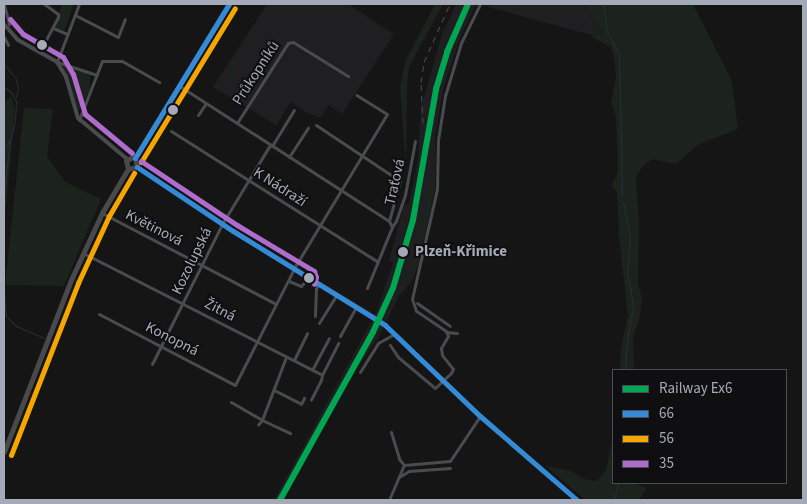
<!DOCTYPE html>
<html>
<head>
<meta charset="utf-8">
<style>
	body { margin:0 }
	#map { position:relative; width:807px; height:504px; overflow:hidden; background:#151515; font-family:"Source Sans 3",sans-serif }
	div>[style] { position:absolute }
	.built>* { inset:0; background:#1f1f21 }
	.green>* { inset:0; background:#1b231c }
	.stream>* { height:1px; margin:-0.5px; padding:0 0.5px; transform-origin:0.5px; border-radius:0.5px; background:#273038 }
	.tertiary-tunnel>* { height:4px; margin-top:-2px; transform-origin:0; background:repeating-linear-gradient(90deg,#323336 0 4px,transparent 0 6px) }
	.minor>* { height:3px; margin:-1.5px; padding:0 1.5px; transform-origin:1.5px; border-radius:1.5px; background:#494b4e }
	.tertiary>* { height:4px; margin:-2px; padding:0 2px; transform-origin:2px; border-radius:2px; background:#494b4e }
	.secondary>* { height:4.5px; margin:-2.25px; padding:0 2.25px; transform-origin:2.25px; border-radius:2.25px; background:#47494d }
	.rail>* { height:1px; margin-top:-0.5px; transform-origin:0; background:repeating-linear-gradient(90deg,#494b4e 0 6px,transparent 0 11px) }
	.bus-1>* { height:5px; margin:-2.5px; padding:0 2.5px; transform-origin:2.5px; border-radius:2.5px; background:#338bd7 }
	.bus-2>* { height:5px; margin:-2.5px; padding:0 2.5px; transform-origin:2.5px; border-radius:2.5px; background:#f7a600 }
	.bus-3>* { height:5px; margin:-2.5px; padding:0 2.5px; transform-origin:2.5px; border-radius:2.5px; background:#b06ccc }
	.rail-1>* { height:6px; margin:-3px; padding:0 3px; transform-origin:3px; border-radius:3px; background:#00a651 }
	.dots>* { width:14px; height:14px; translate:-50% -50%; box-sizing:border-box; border:2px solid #0f0f11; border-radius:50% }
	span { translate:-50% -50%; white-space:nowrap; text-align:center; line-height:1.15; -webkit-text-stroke:4px #0f0f11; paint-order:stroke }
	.street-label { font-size:15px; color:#a4aab8 }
	.stop-label { font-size:15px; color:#a4aab8; font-weight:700 }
	.left { translate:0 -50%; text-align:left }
	.frame { position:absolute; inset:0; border:5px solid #a4aab8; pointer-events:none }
	.legend { position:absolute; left:612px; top:369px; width:175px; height:115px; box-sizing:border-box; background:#0f0f11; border:1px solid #4b4d54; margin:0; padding:6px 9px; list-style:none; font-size:15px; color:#a4aab8 }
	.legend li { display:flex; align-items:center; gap:10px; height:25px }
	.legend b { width:25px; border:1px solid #4b4d54 }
</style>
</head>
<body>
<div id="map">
	<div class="built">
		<i style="clip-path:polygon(267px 4px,348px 4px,394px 34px,342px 114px,329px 105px,320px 118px,307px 113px,291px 102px,276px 125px,213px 87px)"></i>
		<i style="clip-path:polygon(456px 4px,476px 4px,460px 38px,444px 86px,435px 137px,436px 154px,414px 278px,402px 293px,400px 293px,380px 335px,347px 383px,284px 500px,274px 500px,377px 311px,393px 262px,389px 261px,404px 205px,409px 203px,418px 159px,421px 102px,423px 101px,442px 34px)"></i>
		<i style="clip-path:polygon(490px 4px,583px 4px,603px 36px,588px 34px,488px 7px)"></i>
	</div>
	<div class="green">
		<i style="clip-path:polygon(62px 4px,74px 4px,64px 31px,56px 28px,55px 25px)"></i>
		<i style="clip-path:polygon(435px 4px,443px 4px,409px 67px,407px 88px,406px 165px,400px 87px,405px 62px)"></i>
		<i style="clip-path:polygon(583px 4px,693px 4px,732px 81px,738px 129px,699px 144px,676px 164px,652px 159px,642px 167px,636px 177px,639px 223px,638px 285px,642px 298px,640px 317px,633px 336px,634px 370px,620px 370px,621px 347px,628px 316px,619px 236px,617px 193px,612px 186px,613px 181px,617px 176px,618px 166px,616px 116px,611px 103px,616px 77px,614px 56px,611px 47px,592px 37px,593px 34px,603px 35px)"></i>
		<i style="clip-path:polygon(evenodd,254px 38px,261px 38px,269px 42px,273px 48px,273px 56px,256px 84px,243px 88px,236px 85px,231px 79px,231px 69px,246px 44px,254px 38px,254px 41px,260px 41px,268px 45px,270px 57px,254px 81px,249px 85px,241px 84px,235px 80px,233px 71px,249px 45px,254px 41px)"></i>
		<i style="clip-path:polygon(63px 66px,90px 75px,90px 90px,80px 109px,77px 109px)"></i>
		<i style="clip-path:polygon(12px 97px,15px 111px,4px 226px,4px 102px)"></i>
		<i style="clip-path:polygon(24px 108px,53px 109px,47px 156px,65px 182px,101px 199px,64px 286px,5px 285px)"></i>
		<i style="clip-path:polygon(436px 154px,435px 189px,418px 267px,411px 281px)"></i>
		<i style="clip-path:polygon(613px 436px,613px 483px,633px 483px,647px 488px,639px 500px,585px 500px,546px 466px,571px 471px,584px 479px,597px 481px,606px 470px)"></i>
	</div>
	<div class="stream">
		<i style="left:603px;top:4px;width:28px;rotate:82deg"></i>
		<i style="left:607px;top:32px;width:25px;rotate:61deg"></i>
		<i style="left:619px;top:54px;width:140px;rotate:88.8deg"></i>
		<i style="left:4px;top:64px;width:19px;rotate:51deg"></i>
		<i style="left:16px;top:79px;width:9px;rotate:77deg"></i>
		<i style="left:18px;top:88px;width:9px;rotate:103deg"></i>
		<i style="left:4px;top:87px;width:9px;rotate:36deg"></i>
		<i style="left:11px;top:92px;width:10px;rotate:61deg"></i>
		<i style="left:16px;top:101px;width:19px;rotate:93deg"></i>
		<i style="left:15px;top:120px;width:18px;rotate:103deg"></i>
		<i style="left:11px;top:138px;width:13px;rotate:122deg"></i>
		<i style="left:4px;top:192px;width:52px;rotate:-83.4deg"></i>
		<i style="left:4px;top:199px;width:7px;rotate:-90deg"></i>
		<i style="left:623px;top:201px;width:38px;rotate:79deg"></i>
		<i style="left:630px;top:238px;width:33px;rotate:95deg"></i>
		<i style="left:627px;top:271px;width:36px;rotate:80deg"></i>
		<i style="left:633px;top:306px;width:42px;rotate:99.7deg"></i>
		<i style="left:626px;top:347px;width:23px;rotate:92deg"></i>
		<i style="left:4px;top:294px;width:22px;rotate:85deg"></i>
		<i style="left:6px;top:316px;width:14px;rotate:45deg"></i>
		<i style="left:16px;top:326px;width:30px;rotate:23deg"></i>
		<i style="left:614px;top:500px;width:17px;rotate:-77deg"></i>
	</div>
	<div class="tertiary-tunnel">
		<i style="left:374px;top:317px;width:14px;rotate:36deg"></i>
	</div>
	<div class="minor">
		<i style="left:4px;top:4px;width:21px;rotate:76deg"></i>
		<i style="left:79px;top:4px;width:62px;rotate:110.8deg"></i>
		<i style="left:57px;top:62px;width:42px;rotate:18deg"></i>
		<i style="left:75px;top:15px;width:48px;rotate:27.1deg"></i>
		<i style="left:118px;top:37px;width:19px;rotate:-69deg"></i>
		<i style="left:53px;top:28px;width:15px;rotate:23deg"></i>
		<i style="left:4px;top:37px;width:9px;rotate:63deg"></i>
		<i style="left:41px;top:49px;width:36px;rotate:-62deg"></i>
		<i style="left:58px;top:17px;width:3px;rotate:-90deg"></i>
		<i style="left:58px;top:14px;width:17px;rotate:-144deg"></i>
		<i style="left:178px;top:85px;width:251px;rotate:32.8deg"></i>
		<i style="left:198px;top:115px;width:14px;rotate:-56deg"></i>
		<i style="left:79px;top:120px;width:63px;rotate:-68.7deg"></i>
		<i style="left:102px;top:61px;width:20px"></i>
		<i style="left:122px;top:61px;width:43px;rotate:29.6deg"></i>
		<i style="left:237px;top:123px;width:95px;rotate:-57.5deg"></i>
		<i style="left:288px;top:43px;width:5px;rotate:-11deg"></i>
		<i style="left:293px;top:42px;width:65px;rotate:31.7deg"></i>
		<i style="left:316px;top:125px;width:101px;rotate:33.7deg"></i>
		<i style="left:400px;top:181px;width:41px;rotate:105.4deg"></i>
		<i style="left:389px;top:221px;width:7px;rotate:63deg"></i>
		<i style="left:392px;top:227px;width:7px;rotate:-56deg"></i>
		<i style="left:396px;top:221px;width:28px;rotate:-71deg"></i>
		<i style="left:405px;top:195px;width:55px;rotate:-79.5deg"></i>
		<i style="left:171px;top:131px;width:244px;rotate:32.3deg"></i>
		<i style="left:272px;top:146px;width:42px;rotate:-58.6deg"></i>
		<i style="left:289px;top:157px;width:35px;rotate:-57deg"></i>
		<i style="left:102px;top:213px;width:196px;rotate:27.6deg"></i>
		<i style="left:83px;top:253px;width:268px;rotate:27deg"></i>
		<i style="left:322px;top:375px;width:5px;rotate:101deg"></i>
		<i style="left:321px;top:380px;width:22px;rotate:117deg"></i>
		<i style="left:289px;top:281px;width:13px;rotate:23deg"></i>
		<i style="left:301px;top:286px;width:12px;rotate:-48deg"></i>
		<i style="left:367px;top:288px;width:66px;rotate:-67.7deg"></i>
		<i style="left:417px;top:303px;width:40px;rotate:34.9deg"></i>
		<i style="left:99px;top:314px;width:153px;rotate:27.6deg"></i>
		<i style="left:235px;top:385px;width:135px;rotate:-63.1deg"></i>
		<i style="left:296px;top:265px;width:176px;rotate:-58.9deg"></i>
		<i style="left:387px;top:114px;width:36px;rotate:-148deg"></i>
		<i style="left:315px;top:316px;width:27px;rotate:-88deg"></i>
		<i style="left:316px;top:289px;width:7px;rotate:-63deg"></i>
		<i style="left:319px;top:323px;width:34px;rotate:-58deg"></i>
		<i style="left:446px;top:332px;width:11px;rotate:5deg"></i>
		<i style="left:340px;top:336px;width:33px;rotate:-61deg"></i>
		<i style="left:390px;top:345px;width:14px;rotate:56deg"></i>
		<i style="left:398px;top:357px;width:48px;rotate:40deg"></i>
		<i style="left:435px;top:388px;width:22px;rotate:-43deg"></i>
		<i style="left:451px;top:373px;width:4px;rotate:-63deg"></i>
		<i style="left:453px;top:369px;width:18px;rotate:-128deg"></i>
		<i style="left:442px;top:355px;width:7px;rotate:-98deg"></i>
		<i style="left:441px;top:348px;width:14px;rotate:-60deg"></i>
		<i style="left:448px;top:336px;width:5px;rotate:-112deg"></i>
		<i style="left:446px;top:331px;width:36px;rotate:-146deg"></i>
		<i style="left:416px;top:311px;width:13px;rotate:-108deg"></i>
		<i style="left:412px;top:299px;width:113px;rotate:-77.2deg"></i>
		<i style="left:437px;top:189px;width:49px;rotate:-88.8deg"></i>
		<i style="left:438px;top:140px;width:45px;rotate:-81deg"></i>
		<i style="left:445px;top:96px;width:55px;rotate:-73.2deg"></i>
		<i style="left:461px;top:43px;width:43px;rotate:-64deg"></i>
		<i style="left:286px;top:357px;width:67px;rotate:110.9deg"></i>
		<i style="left:262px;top:420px;width:31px;rotate:25deg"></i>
		<i style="left:294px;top:360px;width:30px;rotate:-64deg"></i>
		<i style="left:152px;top:364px;width:157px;rotate:-63.4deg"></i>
		<i style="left:222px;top:224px;width:92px;rotate:-58.7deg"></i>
		<i style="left:312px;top:370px;width:36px;rotate:-62deg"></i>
		<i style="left:360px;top:372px;width:34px;rotate:-58deg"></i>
		<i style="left:378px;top:343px;width:18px;rotate:-29deg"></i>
		<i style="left:322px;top:375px;width:36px;rotate:-63deg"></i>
		<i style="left:274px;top:390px;width:30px;rotate:27deg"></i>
		<i style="left:301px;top:404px;width:7px;rotate:-63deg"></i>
		<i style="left:231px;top:402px;width:36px;rotate:30deg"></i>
		<i style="left:262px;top:420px;width:6px;rotate:129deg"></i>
		<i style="left:391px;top:432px;width:28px;rotate:73deg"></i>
		<i style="left:399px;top:459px;width:8px;rotate:50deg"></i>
		<i style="left:404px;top:465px;width:46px;rotate:-5deg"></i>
		<i style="left:450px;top:461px;width:54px;rotate:-56.3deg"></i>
		<i style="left:399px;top:477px;width:12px;rotate:-31deg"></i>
		<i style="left:409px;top:471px;width:41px;rotate:-4.2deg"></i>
		<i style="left:389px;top:500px;width:38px;rotate:-67deg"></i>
	</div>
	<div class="tertiary">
		<i style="left:4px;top:24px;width:21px;rotate:49deg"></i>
		<i style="left:18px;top:40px;width:45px;rotate:29.4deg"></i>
		<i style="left:57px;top:62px;width:17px;rotate:59deg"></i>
		<i style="left:66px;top:77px;width:43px;rotate:73.7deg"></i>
		<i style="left:78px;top:118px;width:64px;rotate:39.9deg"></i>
		<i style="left:137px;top:167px;width:115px;rotate:33.7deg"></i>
		<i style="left:233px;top:231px;width:165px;rotate:31.4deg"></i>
		<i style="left:385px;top:325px;width:132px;rotate:43.8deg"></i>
		<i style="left:480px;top:416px;width:128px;rotate:40.9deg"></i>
	</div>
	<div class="secondary">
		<i style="left:135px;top:158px;width:180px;rotate:-58.6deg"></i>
		<i style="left:128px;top:169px;width:9px;rotate:-13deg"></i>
		<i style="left:137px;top:167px;width:9px;rotate:-103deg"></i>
		<i style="left:128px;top:169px;width:8px;rotate:-104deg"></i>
		<i style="left:126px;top:161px;width:6px;rotate:-31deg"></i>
		<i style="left:131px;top:158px;width:4px"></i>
		<i style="left:4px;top:452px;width:185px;rotate:-68.7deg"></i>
		<i style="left:71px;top:280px;width:74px;rotate:-65.2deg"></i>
		<i style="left:102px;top:213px;width:51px;rotate:-59.4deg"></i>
	</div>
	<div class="rail">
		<i style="left:423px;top:123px;width:41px;rotate:-92.8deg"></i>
		<i style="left:421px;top:82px;width:20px;rotate:-81deg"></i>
		<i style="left:424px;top:62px;width:64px;rotate:-65.9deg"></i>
	</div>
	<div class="bus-1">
		<i style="left:135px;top:158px;width:180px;rotate:-58.6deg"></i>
		<i style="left:137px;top:167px;width:115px;rotate:33.7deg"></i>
		<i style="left:233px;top:231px;width:179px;rotate:31.7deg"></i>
		<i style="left:385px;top:325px;width:132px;rotate:43.8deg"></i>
		<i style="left:480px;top:416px;width:128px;rotate:40.9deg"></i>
	</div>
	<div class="bus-2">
		<i style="left:141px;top:162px;width:180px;rotate:-58.6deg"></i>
		<i style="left:11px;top:455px;width:185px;rotate:-68.7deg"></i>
		<i style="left:78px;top:283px;width:74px;rotate:-65.2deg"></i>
		<i style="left:109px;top:216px;width:50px;rotate:-59.8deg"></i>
	</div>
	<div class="bus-3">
		<i style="left:10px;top:19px;width:20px;rotate:49deg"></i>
		<i style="left:23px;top:34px;width:46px;rotate:29.9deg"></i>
		<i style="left:63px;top:57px;width:20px;rotate:60deg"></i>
		<i style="left:73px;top:74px;width:42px;rotate:73.3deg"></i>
		<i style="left:85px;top:114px;width:61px;rotate:39.7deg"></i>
		<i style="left:141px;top:161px;width:115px;rotate:33.7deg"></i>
		<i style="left:237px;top:225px;width:90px;rotate:30.9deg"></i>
		<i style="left:314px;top:271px;width:6px;rotate:72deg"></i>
		<i style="left:316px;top:277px;width:7px;rotate:106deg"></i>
	</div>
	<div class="rail-1">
		<i style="left:280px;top:500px;width:192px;rotate:-61deg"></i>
		<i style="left:373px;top:332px;width:48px;rotate:-65.6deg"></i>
		<i style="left:393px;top:288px;width:71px;rotate:-73.6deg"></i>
		<i style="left:413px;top:220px;width:133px;rotate:-80deg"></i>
		<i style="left:436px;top:89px;width:39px;rotate:-73deg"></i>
		<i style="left:447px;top:52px;width:52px;rotate:-66.4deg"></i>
	</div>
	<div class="dots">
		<i style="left:42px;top:45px;background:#a4aab8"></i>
		<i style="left:173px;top:110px;background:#a4aab8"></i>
		<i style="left:403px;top:252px;background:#a4aab8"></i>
		<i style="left:309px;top:278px;background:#a4aab8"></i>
	</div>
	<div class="street-label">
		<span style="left:256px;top:73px;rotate:-57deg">Průkopníků</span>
		<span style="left:395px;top:182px;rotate:-77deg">Traťová</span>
		<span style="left:280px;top:187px;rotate:33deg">K Nádraží</span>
		<span style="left:154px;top:228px;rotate:27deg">Květinová</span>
		<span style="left:192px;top:261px;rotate:-64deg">Kozolupská</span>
		<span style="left:220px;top:310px;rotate:27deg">Žitná</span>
		<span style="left:172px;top:339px;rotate:27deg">Konopná</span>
	</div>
	<div class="stop-label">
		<span class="left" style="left:415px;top:252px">Plzeň-Křimice</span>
	</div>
	<div class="frame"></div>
	<ul class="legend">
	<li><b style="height:6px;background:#00a651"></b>Railway Ex6</li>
	<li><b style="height:6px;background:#338bd7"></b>66</li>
	<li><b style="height:6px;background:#f7a600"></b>56</li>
	<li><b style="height:6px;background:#b06ccc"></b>35</li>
	</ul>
</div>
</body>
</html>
